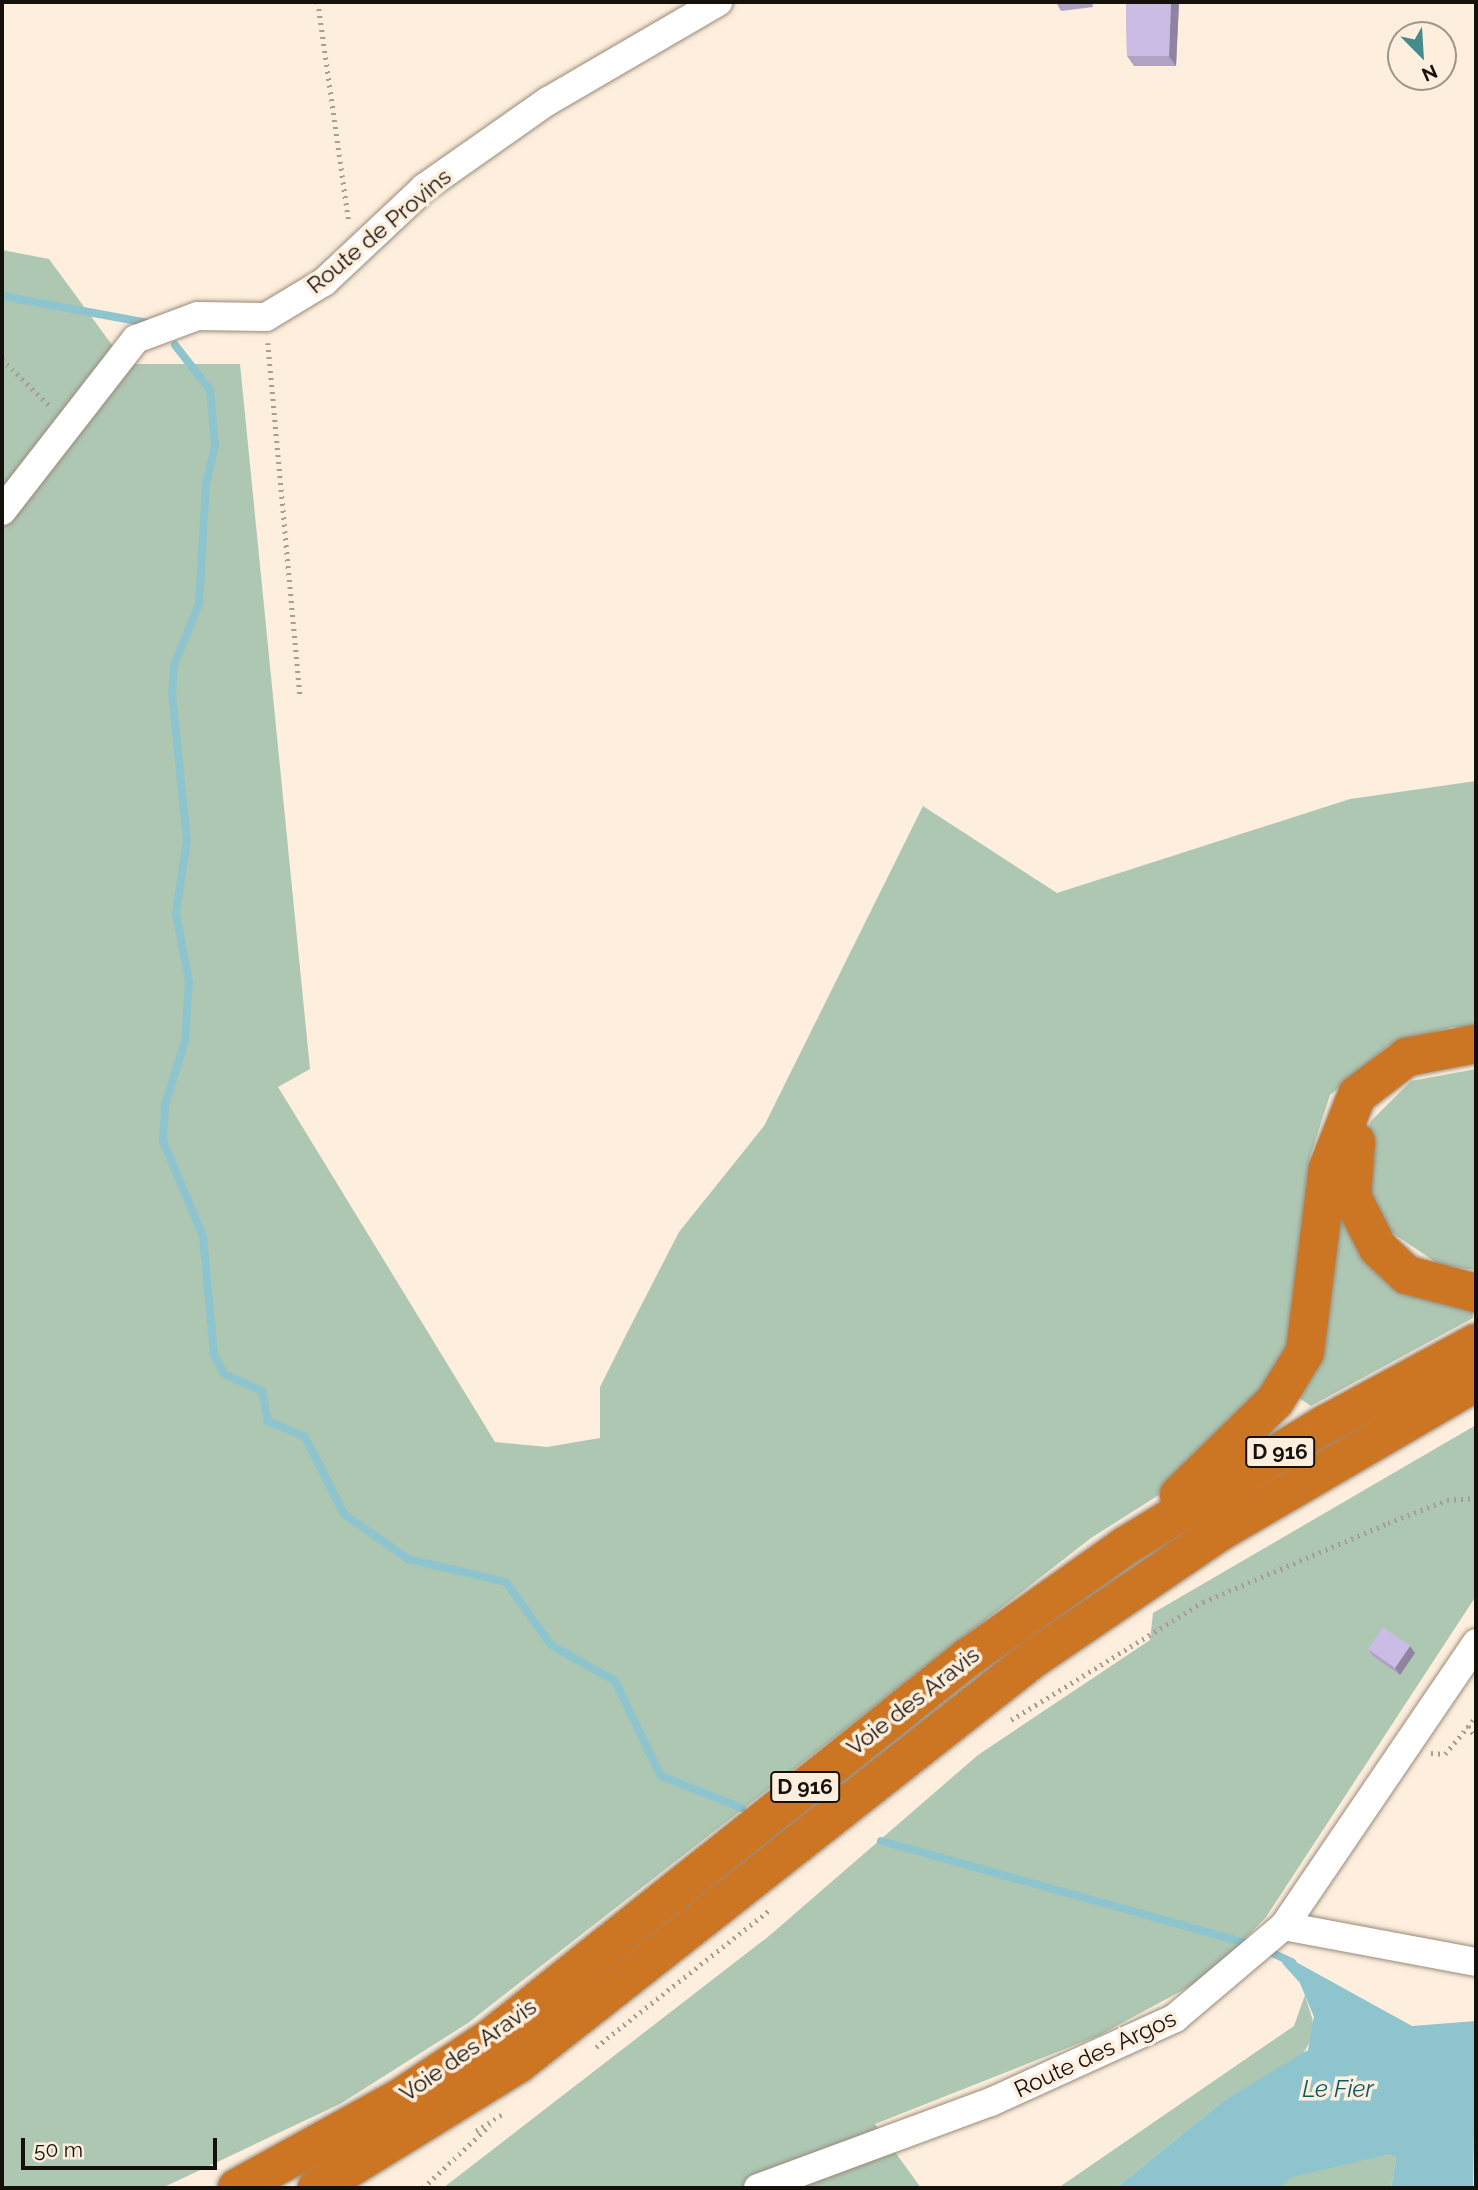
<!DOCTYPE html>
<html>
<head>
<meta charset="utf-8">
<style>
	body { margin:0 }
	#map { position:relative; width:1478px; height:2190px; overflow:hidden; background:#fdeedd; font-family:Raleway,sans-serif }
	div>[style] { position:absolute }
	.green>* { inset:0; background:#aec7b3 }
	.water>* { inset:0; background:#8dc4ce }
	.stream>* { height:8px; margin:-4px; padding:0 4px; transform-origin:4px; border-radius:4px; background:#8dc4ce }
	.river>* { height:47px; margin:-23.5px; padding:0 23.5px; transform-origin:23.5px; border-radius:23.5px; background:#8dc4ce }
	.path>* { height:4.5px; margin-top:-2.25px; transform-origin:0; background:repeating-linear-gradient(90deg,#a89d90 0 2px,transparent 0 7px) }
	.roads { filter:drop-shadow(0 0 2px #988a7a) drop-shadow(0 0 2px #988a7a) }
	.minor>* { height:28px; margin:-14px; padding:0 14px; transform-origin:14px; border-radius:14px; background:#fff }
	.highway>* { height:38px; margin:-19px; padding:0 19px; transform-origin:19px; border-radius:19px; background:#cc7624 }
	.wall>* { inset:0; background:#afa2c5 }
	.shaded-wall>* { inset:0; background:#8e84a0 }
	.building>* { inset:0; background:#cbbce5 }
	span { translate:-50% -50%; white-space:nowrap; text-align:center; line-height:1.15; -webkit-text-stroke:7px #fdeedd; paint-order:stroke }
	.shield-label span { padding:2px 5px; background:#fdeedd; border:2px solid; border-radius:5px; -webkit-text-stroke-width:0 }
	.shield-label { font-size:21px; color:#15100a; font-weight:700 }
	.street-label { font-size:23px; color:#15100a }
	.water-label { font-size:24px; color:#0a5a65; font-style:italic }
	.frame { position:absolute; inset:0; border:4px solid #15100a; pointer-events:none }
	.north { position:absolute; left:1387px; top:21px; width:70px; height:70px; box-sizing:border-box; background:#fdeedd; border:2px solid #a09589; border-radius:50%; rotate:156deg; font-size:19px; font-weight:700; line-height:28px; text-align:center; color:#15100a }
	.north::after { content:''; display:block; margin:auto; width:24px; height:32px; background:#438b8d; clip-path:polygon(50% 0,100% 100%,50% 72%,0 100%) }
	.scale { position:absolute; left:21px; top:2138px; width:196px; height:32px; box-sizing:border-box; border:4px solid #15100a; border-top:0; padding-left:9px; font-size:21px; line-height:24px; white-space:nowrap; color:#15100a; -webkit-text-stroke:5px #fdeedd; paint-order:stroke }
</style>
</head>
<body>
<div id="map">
	<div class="green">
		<i style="clip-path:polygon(2px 250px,49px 259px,126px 364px,240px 364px,310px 1069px,278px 1087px,495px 1442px,547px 1447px,600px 1438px,600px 1387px,627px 1333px,679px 1232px,764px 1126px,923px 806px,1057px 893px,1350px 799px,1476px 781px,1476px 1028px,1452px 1027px,1389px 1045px,1330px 1095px,1309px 1160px,1312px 1202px,1291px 1339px,1272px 1393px,1162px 1493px,1091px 1538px,468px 2023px,340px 2104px,162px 2188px,2px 2188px)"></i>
		<i style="clip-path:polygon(1476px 1069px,1476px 1270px,1440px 1265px,1385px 1228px,1366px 1191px,1359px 1154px,1371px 1121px,1411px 1081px)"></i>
		<i style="clip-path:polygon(1343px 1212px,1474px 1301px,1473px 1318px,1311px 1406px,1299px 1398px)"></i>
		<i style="clip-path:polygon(1476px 1425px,1476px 1596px,1266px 1917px,1209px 1976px,1098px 2036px,875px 2124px,921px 2188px,443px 2188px,769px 1936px,978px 1755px,1150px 1640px,1153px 1613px)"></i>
		<i style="clip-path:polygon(1305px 1995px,1316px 2031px,1303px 2054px,1223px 2101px,1116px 2188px,1058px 2188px,1294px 2026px)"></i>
		<i style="clip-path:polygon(1338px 2138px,1396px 2157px,1391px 2188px,1227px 2188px,1279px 2153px)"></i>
	</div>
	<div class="water">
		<i style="clip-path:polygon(1287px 1957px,1412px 2026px,1476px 2021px,1473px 2188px,1391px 2188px,1396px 2157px,1338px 2138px,1279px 2153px,1227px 2188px,1116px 2188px,1223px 2101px,1308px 2050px,1314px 2017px,1300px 1983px,1282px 1963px)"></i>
	</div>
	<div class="stream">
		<i style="left:2px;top:296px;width:147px;rotate:10.5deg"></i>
		<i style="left:175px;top:345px;width:57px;rotate:52.1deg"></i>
		<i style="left:210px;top:390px;width:55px;rotate:84.8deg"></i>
		<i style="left:215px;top:445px;width:39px;rotate:103deg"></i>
		<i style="left:206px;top:483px;width:121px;rotate:93.3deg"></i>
		<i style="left:199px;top:604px;width:66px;rotate:112.3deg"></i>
		<i style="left:174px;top:665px;width:28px;rotate:94deg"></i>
		<i style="left:172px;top:693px;width:148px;rotate:84.2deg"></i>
		<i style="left:187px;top:840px;width:74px;rotate:98.6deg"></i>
		<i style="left:176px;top:913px;width:70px;rotate:79.3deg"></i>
		<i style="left:189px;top:982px;width:59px;rotate:93.9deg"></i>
		<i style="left:185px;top:1041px;width:67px;rotate:107.4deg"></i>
		<i style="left:165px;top:1105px;width:36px;rotate:93deg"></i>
		<i style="left:163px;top:1141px;width:103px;rotate:67.2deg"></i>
		<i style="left:203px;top:1236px;width:119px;rotate:84.7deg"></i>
		<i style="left:214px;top:1354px;width:22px;rotate:63deg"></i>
		<i style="left:224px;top:1374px;width:42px;rotate:24.1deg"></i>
		<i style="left:262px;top:1391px;width:31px;rotate:79deg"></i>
		<i style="left:268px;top:1421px;width:40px;rotate:23.4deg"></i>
		<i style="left:305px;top:1437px;width:86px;rotate:63.1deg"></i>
		<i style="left:344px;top:1514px;width:78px;rotate:35.1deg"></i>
		<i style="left:408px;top:1559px;width:101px;rotate:13.2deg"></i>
		<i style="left:506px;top:1582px;width:77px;rotate:54.5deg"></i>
		<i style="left:551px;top:1645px;width:73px;rotate:29.4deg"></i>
		<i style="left:615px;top:1681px;width:106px;rotate:64.2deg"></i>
		<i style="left:661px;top:1776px;width:87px;rotate:21.6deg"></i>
		<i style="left:881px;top:1841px;width:387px;rotate:15.6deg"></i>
		<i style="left:1266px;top:1950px;width:29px;rotate:25deg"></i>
	</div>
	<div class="river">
		<i style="left:1243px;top:2188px;width:50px;rotate:-41.7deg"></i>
		<i style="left:1280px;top:2155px;width:201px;rotate:-13.2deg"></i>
	</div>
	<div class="path">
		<i style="left:318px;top:2px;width:223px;rotate:82deg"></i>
		<i style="left:268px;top:343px;width:354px;rotate:84.8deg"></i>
		<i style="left:2px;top:359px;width:69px;rotate:44.4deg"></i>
		<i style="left:1011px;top:1720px;width:225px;rotate:-31.6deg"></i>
		<i style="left:1203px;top:1602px;width:201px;rotate:-23.1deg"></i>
		<i style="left:1388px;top:1523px;width:63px;rotate:-21.3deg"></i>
		<i style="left:1447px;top:1500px;width:29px;rotate:-4deg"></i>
		<i style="left:1468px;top:1726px;width:14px;rotate:54deg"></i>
		<i style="left:1431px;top:1753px;width:14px;rotate:4deg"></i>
		<i style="left:1445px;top:1754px;width:48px;rotate:-50deg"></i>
		<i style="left:596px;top:2047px;width:223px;rotate:-38.3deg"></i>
		<i style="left:476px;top:2131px;width:33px;rotate:-33deg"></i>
		<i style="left:423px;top:2188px;width:92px;rotate:-43.2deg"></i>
	</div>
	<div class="roads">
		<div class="minor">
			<i style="left:2px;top:511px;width:218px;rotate:-52.1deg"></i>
			<i style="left:136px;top:339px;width:66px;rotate:-20.4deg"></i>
			<i style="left:198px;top:316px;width:68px;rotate:0.8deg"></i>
			<i style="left:266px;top:317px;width:68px;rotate:-31.1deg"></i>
			<i style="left:324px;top:282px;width:137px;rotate:-43.2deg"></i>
			<i style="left:424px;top:188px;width:151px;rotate:-35.1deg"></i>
			<i style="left:548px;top:101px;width:197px;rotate:-30.2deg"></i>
			<i style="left:1284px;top:1926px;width:195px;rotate:10.6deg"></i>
			<i style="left:758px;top:2188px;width:248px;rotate:-20.3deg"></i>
			<i style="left:991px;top:2102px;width:202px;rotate:-24.5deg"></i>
			<i style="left:1175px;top:2018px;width:143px;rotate:-40.2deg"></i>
			<i style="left:1284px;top:1926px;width:342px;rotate:-55.8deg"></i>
		</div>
		<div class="highway">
			<i style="left:1356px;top:1142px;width:55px;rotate:94.2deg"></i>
			<i style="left:1352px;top:1197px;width:57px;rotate:63deg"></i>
			<i style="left:1378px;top:1248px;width:40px;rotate:43deg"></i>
			<i style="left:1407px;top:1275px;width:71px;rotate:14.6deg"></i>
			<i style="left:1179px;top:1495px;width:134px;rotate:-44.4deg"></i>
			<i style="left:1275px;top:1401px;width:57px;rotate:-58.5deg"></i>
			<i style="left:1305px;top:1352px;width:185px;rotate:-82.9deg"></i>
			<i style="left:1328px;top:1168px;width:79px;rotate:-68.3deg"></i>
			<i style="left:1357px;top:1095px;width:63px;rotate:-37.2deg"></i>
			<i style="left:1407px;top:1057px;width:70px;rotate:-10.7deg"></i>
			<i style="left:237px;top:2188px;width:186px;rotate:-28.9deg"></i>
			<i style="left:400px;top:2098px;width:110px;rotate:-33.5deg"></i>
			<i style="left:492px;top:2037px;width:608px;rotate:-38.59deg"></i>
			<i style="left:967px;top:1658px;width:194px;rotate:-35.3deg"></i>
			<i style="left:1125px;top:1546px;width:235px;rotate:-31.3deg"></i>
			<i style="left:1326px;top:1424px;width:170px;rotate:-28.4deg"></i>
			<i style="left:317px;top:2188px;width:236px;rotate:-31.7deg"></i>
			<i style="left:518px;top:2064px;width:657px;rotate:-38.2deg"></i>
			<i style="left:1034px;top:1658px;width:226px;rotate:-34.2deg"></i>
			<i style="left:1221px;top:1531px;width:295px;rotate:-30.3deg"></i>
		</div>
	</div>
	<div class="wall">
		<i style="clip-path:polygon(1056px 2px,1092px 2px,1093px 7px,1061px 11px)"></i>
		<i style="clip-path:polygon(1126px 2px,1179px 2px,1176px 66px,1134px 66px,1127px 56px)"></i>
		<i style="clip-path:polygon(1368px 1649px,1415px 1653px,1400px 1675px,1373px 1656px)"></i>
	</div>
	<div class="shaded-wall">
		<i style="clip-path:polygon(1171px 2px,1179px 2px,1176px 66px,1169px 56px)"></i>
		<i style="clip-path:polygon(1410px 1646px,1415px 1653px,1400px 1675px,1395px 1668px)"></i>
	</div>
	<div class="building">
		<i style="clip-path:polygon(1126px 2px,1171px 2px,1169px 56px,1127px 56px)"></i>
		<i style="clip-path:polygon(1383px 1627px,1410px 1646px,1395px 1668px,1368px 1649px)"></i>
	</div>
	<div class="shield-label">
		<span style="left:1280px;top:1452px">D 916</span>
		<span style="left:805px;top:1787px">D 916</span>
	</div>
	<div class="street-label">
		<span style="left:379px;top:231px;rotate:-40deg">Route de Provins</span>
		<span style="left:913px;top:1701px;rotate:-38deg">Voie des Aravis</span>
		<span style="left:468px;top:2050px;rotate:-35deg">Voie des Aravis</span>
		<span style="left:1095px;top:2054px;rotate:-25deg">Route des Argos</span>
	</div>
	<div class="water-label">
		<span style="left:1338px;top:2089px">Le Fier</span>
	</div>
	<div class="frame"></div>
	<div class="north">N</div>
	<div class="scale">50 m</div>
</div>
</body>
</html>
